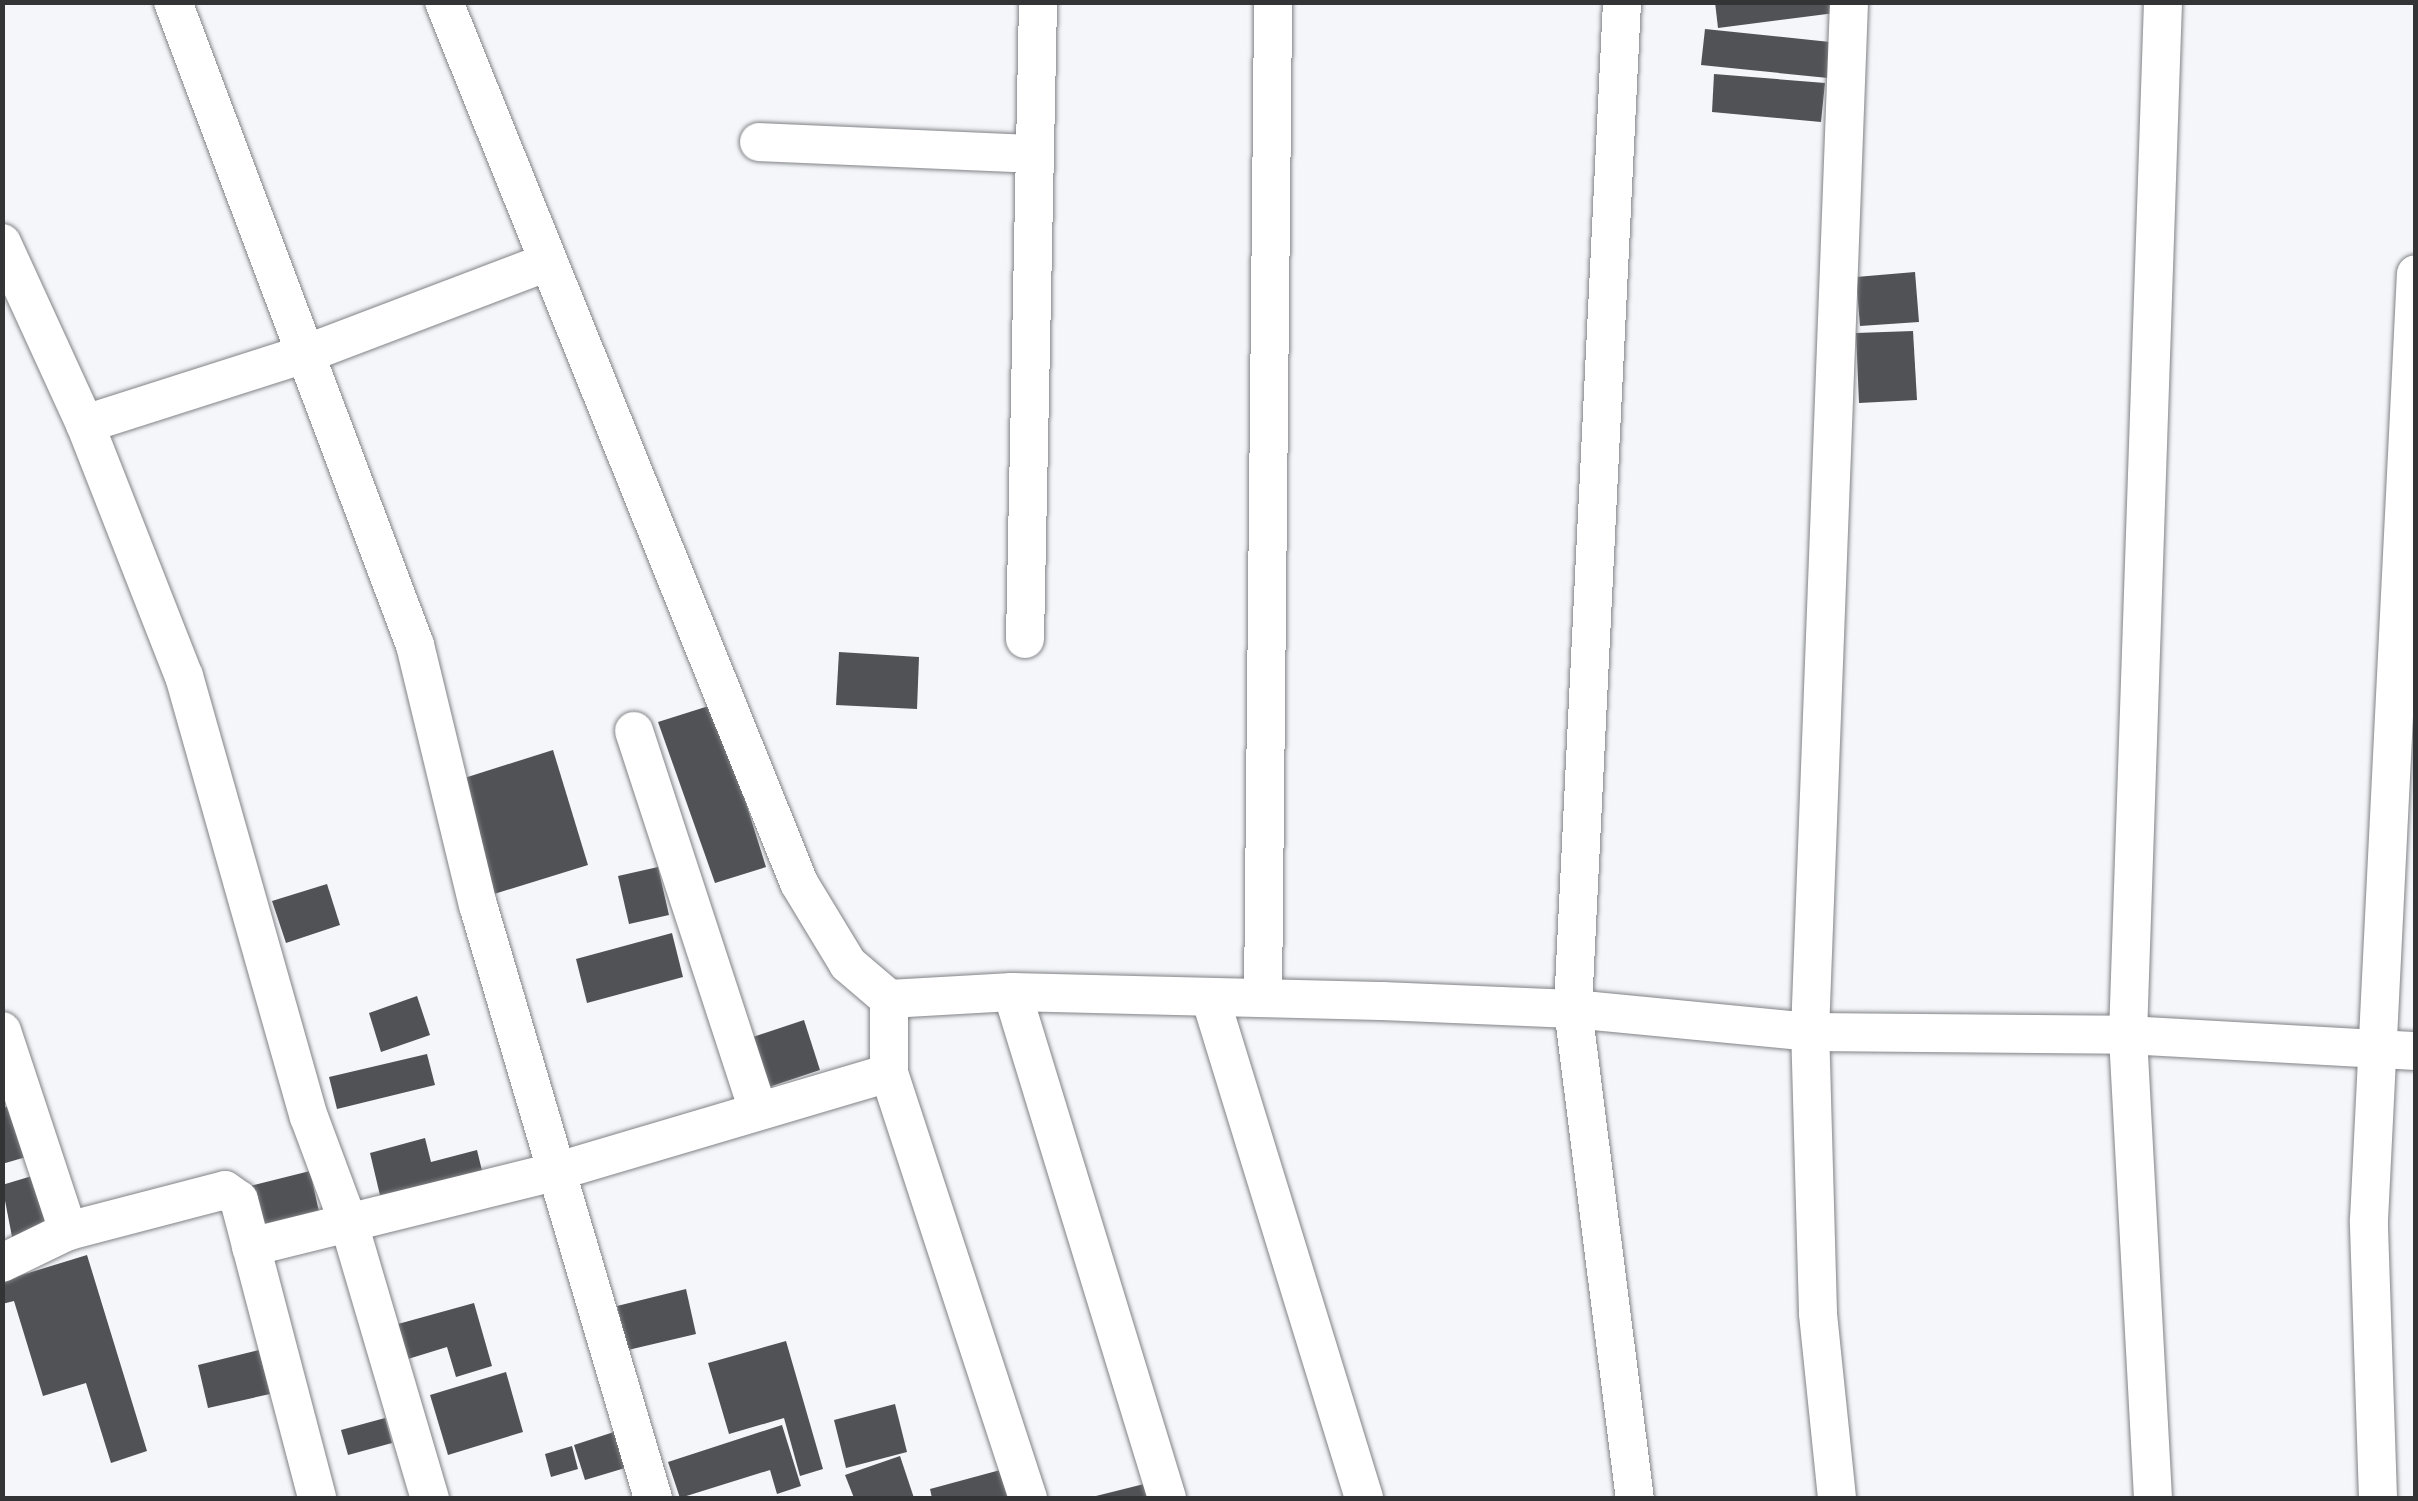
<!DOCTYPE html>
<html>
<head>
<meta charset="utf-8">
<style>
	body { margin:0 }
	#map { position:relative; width:2418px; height:1501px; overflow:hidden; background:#f4f6fa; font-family:Karla,sans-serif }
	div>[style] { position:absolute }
	.building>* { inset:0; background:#505255 }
	.roads { filter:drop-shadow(0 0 2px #818386) drop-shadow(0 0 2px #818386) }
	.street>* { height:38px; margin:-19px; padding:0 19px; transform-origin:19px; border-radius:19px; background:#fff }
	span { translate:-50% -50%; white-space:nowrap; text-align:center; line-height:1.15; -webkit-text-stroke:10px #fff; paint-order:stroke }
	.frame { position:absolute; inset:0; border:5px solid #333435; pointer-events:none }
</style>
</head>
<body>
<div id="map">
	<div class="building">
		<i style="clip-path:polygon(1715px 2px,1834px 2px,1835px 13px,1718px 28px)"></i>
		<i style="clip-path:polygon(1705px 29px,1830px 42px,1828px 78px,1701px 65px)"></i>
		<i style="clip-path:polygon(1714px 74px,1825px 83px,1821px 122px,1712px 112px)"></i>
		<i style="clip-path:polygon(1915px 272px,1919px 322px,1860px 326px,1856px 277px)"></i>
		<i style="clip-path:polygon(1913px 331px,1917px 400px,1859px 403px,1856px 333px)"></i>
		<i style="clip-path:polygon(839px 652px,919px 657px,917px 709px,836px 705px)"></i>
		<i style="clip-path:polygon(715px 704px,766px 867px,715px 883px,658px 722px)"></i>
		<i style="clip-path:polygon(553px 750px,588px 865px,491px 895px,455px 781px)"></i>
		<i style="clip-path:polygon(658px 867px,669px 915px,629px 924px,618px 876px)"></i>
		<i style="clip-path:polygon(327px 884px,340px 925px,286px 943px,272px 901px)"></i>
		<i style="clip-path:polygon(672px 933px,683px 977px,587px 1003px,576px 959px)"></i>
		<i style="clip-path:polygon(417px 996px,430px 1035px,381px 1052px,369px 1013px)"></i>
		<i style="clip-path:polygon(804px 1020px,820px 1070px,769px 1087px,753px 1037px)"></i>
		<i style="clip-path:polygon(427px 1054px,435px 1085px,337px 1109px,329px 1077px)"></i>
		<i style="clip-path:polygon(10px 1106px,26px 1157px,2px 1164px,2px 1108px)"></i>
		<i style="clip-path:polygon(425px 1138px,431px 1162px,477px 1150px,485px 1183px,383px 1208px,370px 1153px)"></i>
		<i style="clip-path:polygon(310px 1171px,320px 1216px,261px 1230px,250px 1186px)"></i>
		<i style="clip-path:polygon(42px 1173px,58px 1228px,13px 1242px,2px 1185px)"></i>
		<i style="clip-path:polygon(87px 1255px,147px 1451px,111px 1463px,86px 1383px,43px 1396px,14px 1301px,2px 1304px,2px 1281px)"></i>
		<i style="clip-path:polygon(686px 1289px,696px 1334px,628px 1350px,617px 1306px)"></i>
		<i style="clip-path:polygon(474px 1303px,492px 1366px,456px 1377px,447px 1347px,408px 1359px,398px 1324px)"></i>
		<i style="clip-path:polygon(786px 1341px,823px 1469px,800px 1476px,784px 1418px,729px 1434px,708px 1363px)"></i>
		<i style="clip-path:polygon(259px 1350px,270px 1394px,208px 1408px,198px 1365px)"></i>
		<i style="clip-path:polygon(506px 1372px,523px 1432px,448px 1455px,430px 1395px)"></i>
		<i style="clip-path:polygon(895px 1404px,907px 1452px,846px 1468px,834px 1420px)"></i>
		<i style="clip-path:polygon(385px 1418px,392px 1443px,348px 1455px,341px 1430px)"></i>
		<i style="clip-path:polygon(782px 1425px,801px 1486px,777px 1494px,770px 1470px,680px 1498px,668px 1462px)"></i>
		<i style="clip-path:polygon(623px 1429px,635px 1465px,585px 1480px,574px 1445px)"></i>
		<i style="clip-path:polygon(572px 1446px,578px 1469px,551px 1477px,545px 1454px)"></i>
		<i style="clip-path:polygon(900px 1456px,914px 1498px,854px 1498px,845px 1475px)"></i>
		<i style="clip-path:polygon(1004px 1469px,1012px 1498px,932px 1498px,930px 1489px)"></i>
		<i style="clip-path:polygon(1144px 1484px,1148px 1498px,1092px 1498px,1092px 1497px)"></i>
	</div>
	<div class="roads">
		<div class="street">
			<i style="left:173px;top:2px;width:687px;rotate:69.38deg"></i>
			<i style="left:415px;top:645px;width:268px;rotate:76.4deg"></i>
			<i style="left:478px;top:905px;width:618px;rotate:73.56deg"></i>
			<i style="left:444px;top:2px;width:950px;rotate:68.05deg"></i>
			<i style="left:799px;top:883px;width:95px;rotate:58.8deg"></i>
			<i style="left:848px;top:964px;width:54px;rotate:40.5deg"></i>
			<i style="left:889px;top:999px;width:123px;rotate:-3.3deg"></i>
			<i style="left:1012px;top:992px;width:370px;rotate:1.4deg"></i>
			<i style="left:1382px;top:1001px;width:191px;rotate:2.4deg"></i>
			<i style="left:1573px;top:1009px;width:238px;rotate:5.5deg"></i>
			<i style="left:1810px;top:1032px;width:318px;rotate:0.5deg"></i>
			<i style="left:2128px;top:1035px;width:288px;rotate:3.2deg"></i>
			<i style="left:1622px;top:2px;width:1008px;rotate:92.79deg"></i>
			<i style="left:1573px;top:1009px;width:493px;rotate:82.8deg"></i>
			<i style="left:759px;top:142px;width:276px;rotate:2.5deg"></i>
			<i style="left:2px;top:243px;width:199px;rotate:65.4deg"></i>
			<i style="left:85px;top:424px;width:271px;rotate:68.6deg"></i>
			<i style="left:184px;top:676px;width:458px;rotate:74.2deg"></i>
			<i style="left:309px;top:1117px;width:117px;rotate:69.6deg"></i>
			<i style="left:350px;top:1227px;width:283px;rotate:73.6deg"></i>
			<i style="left:85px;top:424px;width:234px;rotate:-17.7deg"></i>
			<i style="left:308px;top:353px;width:257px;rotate:-20.8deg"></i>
			<i style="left:1025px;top:639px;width:637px;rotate:-88.83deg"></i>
			<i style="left:634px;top:731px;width:396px;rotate:71.9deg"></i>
			<i style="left:1012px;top:992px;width:529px;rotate:72.97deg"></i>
			<i style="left:1210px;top:997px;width:524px;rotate:72.91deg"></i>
			<i style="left:1263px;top:998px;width:996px;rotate:-89.42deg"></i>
			<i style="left:889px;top:999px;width:74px;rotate:90deg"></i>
			<i style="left:889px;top:1073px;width:447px;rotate:71.9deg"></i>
			<i style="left:2px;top:1031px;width:211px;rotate:71.7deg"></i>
			<i style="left:68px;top:1231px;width:162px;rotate:-14.6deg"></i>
			<i style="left:225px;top:1190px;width:17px;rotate:36deg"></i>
			<i style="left:239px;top:1200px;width:308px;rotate:75.3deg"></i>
			<i style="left:251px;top:1247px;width:316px;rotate:-13.9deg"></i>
			<i style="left:558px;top:1171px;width:345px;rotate:-16.5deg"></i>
			<i style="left:2px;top:1263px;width:73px;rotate:-25.9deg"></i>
			<i style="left:1837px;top:1498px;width:186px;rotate:-95.9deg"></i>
			<i style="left:1818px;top:1313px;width:281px;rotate:-91.6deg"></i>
			<i style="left:1810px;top:1032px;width:1031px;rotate:-87.83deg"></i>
			<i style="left:2153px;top:1498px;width:464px;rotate:-93.1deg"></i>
			<i style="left:2128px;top:1035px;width:1034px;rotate:-88.06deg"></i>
			<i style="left:2378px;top:1498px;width:278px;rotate:-91.9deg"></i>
			<i style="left:2369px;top:1220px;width:947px;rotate:-87.16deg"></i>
		</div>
	</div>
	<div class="frame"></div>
</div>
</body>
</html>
